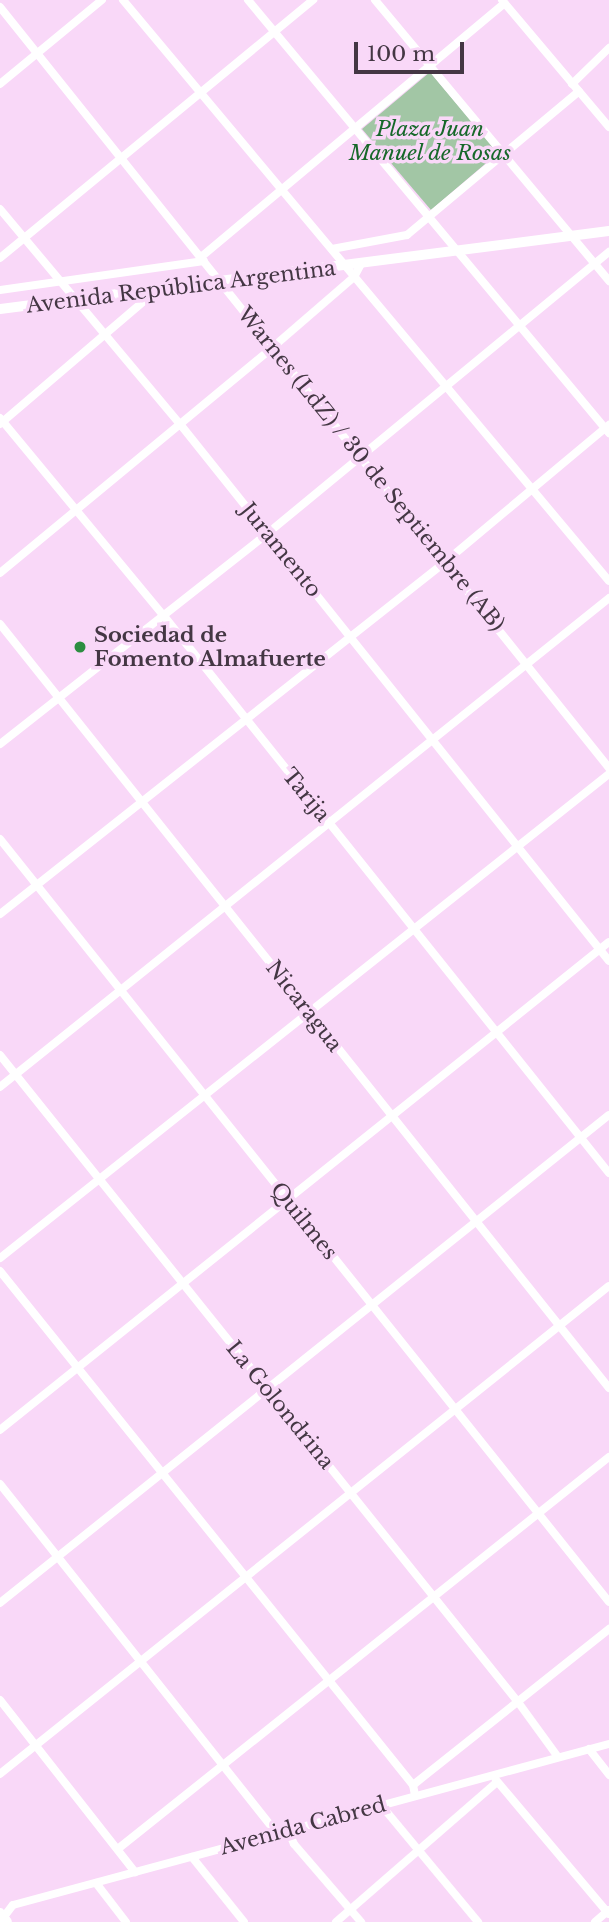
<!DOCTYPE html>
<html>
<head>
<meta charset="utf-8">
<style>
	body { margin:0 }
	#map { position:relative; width:609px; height:1922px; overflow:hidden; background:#f9d8f8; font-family:"Libre Baskerville",serif }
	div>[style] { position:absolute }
	.green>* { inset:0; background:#a2c6a5 }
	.minor>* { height:8px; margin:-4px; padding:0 4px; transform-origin:4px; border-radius:4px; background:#fff }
	.major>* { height:10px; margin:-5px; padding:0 5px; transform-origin:5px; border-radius:5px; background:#fff }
	.dots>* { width:19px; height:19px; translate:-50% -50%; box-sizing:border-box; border:4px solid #f9d8f8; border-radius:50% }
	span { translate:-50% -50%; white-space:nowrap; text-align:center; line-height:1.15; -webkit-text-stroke:7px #f9d8f8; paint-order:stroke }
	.park-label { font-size:21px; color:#17682a; font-style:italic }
	.street-label { font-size:21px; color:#443744 }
	.poi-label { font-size:21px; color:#443744; font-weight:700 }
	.left { translate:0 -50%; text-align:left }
	.scale { position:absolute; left:354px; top:42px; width:110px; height:32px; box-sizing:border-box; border:4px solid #443744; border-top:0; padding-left:9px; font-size:21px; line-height:24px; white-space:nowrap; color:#443744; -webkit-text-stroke:5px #f9d8f8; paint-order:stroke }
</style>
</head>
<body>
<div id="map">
	<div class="green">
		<i style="clip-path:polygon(430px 72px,498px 153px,431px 210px,362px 129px)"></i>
	</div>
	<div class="minor">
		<i style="left:123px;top:0;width:757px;rotate:50.09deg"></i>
		<i style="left:248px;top:0;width:564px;rotate:50.18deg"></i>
		<i style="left:375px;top:0;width:366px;rotate:50.2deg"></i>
		<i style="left:502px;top:0;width:166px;rotate:49.9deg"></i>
		<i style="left:0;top:7px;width:975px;rotate:51.33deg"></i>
		<i style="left:0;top:84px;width:132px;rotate:-39.5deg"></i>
		<i style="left:572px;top:84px;width:52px;rotate:-44.2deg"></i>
		<i style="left:0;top:209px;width:280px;rotate:50.1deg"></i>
		<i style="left:180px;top:424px;width:687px;rotate:51.38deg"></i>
		<i style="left:332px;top:249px;width:76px;rotate:-10.6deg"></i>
		<i style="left:407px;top:235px;width:224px;rotate:-39.9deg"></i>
		<i style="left:201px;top:257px;width:395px;rotate:-39.9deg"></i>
		<i style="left:0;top:258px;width:406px;rotate:-39.5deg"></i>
		<i style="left:0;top:290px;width:206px;rotate:-8.1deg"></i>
		<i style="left:0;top:418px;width:257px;rotate:50.4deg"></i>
		<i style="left:164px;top:616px;width:713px;rotate:51.38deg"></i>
		<i style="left:0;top:424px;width:208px;rotate:-40.5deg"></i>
		<i style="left:0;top:573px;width:354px;rotate:-39.6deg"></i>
		<i style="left:273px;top:347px;width:107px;rotate:-40.8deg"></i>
		<i style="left:354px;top:277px;width:15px;rotate:-62deg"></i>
		<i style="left:0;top:624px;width:977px;rotate:51.44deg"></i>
		<i style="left:0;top:744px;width:341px;rotate:-38.2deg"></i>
		<i style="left:268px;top:533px;width:442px;rotate:-39.5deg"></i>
		<i style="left:0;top:839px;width:976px;rotate:51.4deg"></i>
		<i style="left:0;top:914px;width:567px;rotate:-38.34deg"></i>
		<i style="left:445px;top:562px;width:214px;rotate:-39.9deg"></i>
		<i style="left:0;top:1055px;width:829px;rotate:51.32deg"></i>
		<i style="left:518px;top:1702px;width:68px;rotate:54deg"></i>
		<i style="left:0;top:1087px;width:781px;rotate:-38.76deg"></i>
		<i style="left:0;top:1258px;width:778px;rotate:-38.48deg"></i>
		<i style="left:0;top:1271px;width:659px;rotate:51.22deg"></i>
		<i style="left:413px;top:1785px;width:10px;rotate:79deg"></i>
		<i style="left:0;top:1430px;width:780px;rotate:-38.71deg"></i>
		<i style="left:0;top:1484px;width:446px;rotate:51.6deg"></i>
		<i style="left:0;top:1603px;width:780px;rotate:-38.71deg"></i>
		<i style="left:0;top:1700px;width:219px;rotate:51.9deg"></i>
		<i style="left:589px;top:1749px;width:33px;rotate:52deg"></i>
		<i style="left:0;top:1774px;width:780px;rotate:-38.71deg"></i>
		<i style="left:496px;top:1780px;width:175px;rotate:49.9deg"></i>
		<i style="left:413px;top:1785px;width:251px;rotate:-38.5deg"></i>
		<i style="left:381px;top:1805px;width:152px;rotate:50.3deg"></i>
		<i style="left:288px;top:1830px;width:15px;rotate:67deg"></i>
		<i style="left:294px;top:1844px;width:103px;rotate:49.3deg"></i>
		<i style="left:119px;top:1848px;width:627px;rotate:-38.59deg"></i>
		<i style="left:192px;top:1857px;width:83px;rotate:51.3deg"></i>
		<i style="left:96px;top:1883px;width:49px;rotate:52.4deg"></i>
		<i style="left:0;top:1922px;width:21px;rotate:-53deg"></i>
		<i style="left:13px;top:1905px;width:617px;rotate:-15.12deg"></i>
		<i style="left:336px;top:1922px;width:213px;rotate:-41deg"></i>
		<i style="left:595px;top:1922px;width:18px;rotate:-41deg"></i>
	</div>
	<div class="major">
		<i style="left:0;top:309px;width:614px;rotate:-7.3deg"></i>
		<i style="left:0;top:1913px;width:11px;rotate:52deg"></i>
	</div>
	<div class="dots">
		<i style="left:80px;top:647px;background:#2c8d41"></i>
	</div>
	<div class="park-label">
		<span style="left:430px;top:141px">Plaza Juan<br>Manuel de Rosas</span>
	</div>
	<div class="street-label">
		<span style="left:181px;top:287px;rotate:-7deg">Avenida República Argentina</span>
		<span style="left:371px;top:469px;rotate:51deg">Warnes (LdZ) / 30 de Septiembre (AB)</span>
		<span style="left:281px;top:550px;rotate:51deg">Juramento</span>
		<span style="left:306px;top:795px;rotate:51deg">Tarija</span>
		<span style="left:304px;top:1006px;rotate:52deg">Nicaragua</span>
		<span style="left:304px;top:1221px;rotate:51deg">Quilmes</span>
		<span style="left:280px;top:1405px;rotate:51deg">La Golondrina</span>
		<span style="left:303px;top:1826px;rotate:-15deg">Avenida Cabred</span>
	</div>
	<div class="poi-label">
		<span class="left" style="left:94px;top:647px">Sociedad de<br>Fomento Almafuerte</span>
	</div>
	<div class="scale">100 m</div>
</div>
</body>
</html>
